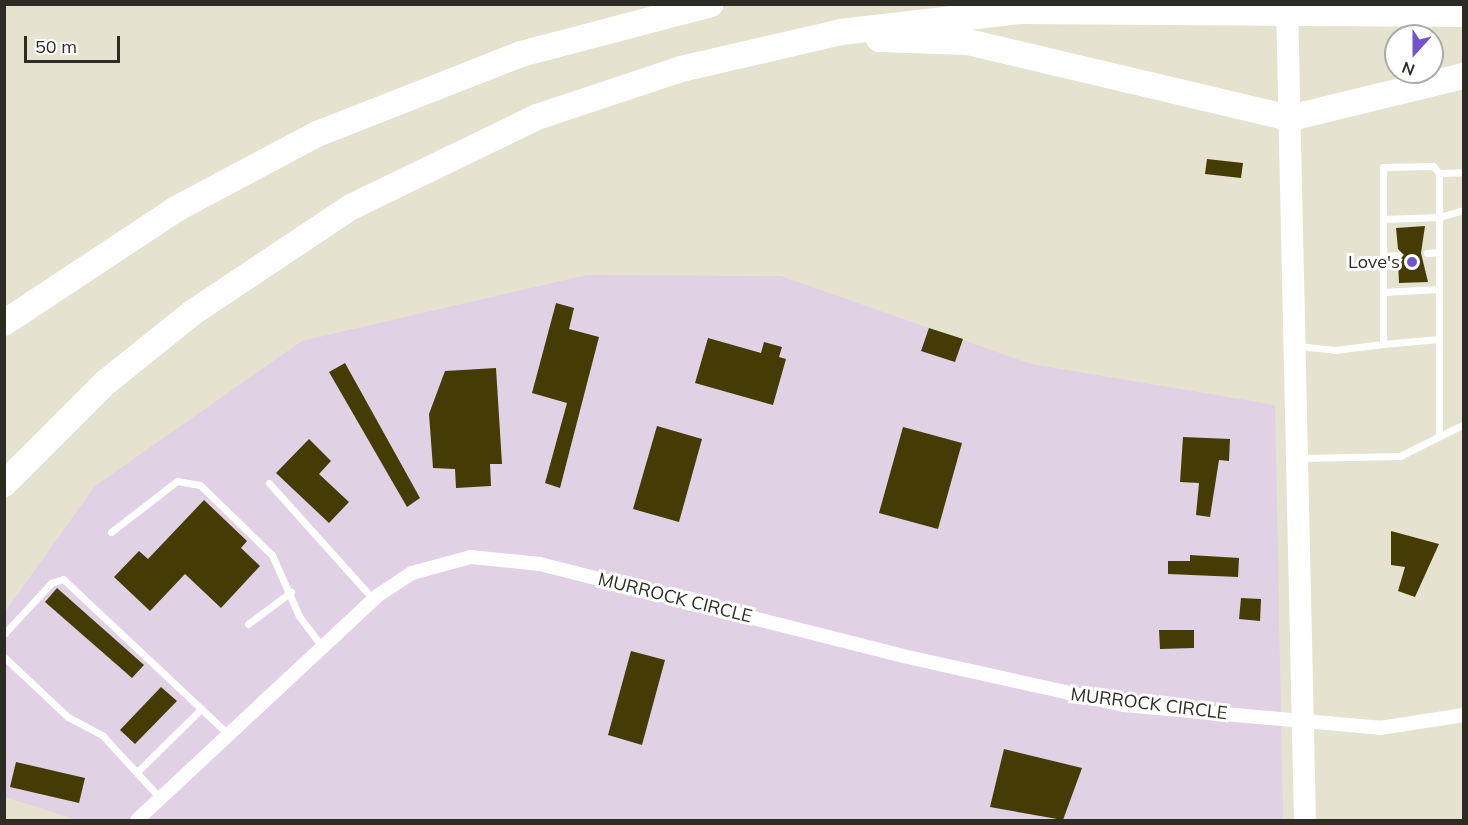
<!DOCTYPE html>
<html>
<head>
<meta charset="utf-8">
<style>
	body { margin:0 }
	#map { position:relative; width:1468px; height:825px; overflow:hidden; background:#e5e2cf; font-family:Mulish,sans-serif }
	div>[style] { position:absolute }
	.industrial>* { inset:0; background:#e0d1e4 }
	.building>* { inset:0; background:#453c05 }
	.service>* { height:7px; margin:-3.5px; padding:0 3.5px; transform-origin:3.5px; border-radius:3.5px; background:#fff }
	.minor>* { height:14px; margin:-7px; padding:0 7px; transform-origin:7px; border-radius:7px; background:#fff }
	.primary>* { height:22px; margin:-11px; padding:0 11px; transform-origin:11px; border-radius:11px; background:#fff }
	.motorway>* { height:26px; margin:-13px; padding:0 13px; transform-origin:13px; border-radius:13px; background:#fff }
	.dots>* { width:16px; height:16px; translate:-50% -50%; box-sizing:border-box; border:3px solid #fff; border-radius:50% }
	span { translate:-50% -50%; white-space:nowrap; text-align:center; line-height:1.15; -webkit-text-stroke:6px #fff; paint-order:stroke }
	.poi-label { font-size:18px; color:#2d2c24 }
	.right { translate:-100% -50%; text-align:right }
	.street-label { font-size:18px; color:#2d2c24 }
	.frame { position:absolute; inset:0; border:6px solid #2d2c24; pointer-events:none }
	.north { position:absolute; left:1384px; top:24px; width:60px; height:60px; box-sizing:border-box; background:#fff; border:2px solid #ababa7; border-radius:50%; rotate:201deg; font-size:16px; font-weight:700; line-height:24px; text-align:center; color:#2d2c24 }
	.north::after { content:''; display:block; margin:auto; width:21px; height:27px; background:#7353cd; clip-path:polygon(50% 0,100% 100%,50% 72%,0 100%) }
	.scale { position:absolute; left:24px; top:36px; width:96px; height:27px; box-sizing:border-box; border:3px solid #2d2c24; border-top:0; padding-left:8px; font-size:18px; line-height:21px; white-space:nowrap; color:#2d2c24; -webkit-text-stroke:4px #fff; paint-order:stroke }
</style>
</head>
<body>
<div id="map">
	<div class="industrial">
		<i style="clip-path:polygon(587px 275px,781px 276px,1031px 364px,1275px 405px,1283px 820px,77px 820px,5px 797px,5px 612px,95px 486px,302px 341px)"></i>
	</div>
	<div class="building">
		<i style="clip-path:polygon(1207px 159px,1243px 163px,1241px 178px,1205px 174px)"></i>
		<i style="clip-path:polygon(1425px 226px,1421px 253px,1428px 282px,1399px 283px,1398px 261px,1404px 255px,1398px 249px,1396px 228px)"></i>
		<i style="clip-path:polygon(556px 303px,574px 308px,569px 329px,599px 337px,560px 488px,545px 483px,567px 403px,532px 393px)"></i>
		<i style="clip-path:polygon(929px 328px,963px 339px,955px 362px,921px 351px)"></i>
		<i style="clip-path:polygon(708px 338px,761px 353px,764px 342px,782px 347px,779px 357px,786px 359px,773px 405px,695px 383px)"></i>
		<i style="clip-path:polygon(345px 363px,420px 498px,407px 507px,329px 372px)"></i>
		<i style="clip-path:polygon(496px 368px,502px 464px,490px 464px,491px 486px,456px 488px,455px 469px,433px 468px,429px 414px,445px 371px)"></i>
		<i style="clip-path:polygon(657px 426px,702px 439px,679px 522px,633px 509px)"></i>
		<i style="clip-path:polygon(903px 427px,962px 443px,938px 529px,879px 513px)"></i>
		<i style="clip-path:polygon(1183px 437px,1230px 439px,1229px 461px,1219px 460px,1210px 517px,1196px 515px,1199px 483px,1180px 482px)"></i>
		<i style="clip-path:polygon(309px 439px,331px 461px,319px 474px,349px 502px,329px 523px,276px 473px)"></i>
		<i style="clip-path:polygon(204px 500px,247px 541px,241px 548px,260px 566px,221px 608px,185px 574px,150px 611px,114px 577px,139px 551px,148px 559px)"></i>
		<i style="clip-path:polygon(1391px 531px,1439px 544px,1415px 597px,1398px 591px,1405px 567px,1391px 565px)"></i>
		<i style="clip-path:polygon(1190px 555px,1239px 558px,1238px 577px,1168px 574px,1168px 561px,1190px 561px)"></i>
		<i style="clip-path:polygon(57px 588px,144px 665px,132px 678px,45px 602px)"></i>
		<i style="clip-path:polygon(1241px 598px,1261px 599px,1260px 621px,1239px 619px)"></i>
		<i style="clip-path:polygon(1159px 630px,1194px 630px,1194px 648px,1160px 649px)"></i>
		<i style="clip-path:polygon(631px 651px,665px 660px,642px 745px,608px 735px)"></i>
		<i style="clip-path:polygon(161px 687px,177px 701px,135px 744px,120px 730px)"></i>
		<i style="clip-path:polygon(1004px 749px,1082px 768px,1063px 820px,990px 807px)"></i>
		<i style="clip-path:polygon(16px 762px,85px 778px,79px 803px,10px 787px)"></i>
	</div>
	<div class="service">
		<i style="left:1439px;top:173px;width:25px;rotate:-2deg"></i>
		<i style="left:1383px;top:219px;width:56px;rotate:-2deg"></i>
		<i style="left:1439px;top:217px;width:26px;rotate:-16deg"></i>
		<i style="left:1427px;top:253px;width:12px;rotate:-5deg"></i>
		<i style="left:1383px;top:256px;width:15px;rotate:-4deg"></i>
		<i style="left:1383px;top:292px;width:56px;rotate:-3.1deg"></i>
		<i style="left:1383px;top:344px;width:56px;rotate:-5.1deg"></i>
		<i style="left:1298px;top:346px;width:37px;rotate:6deg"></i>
		<i style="left:1335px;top:350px;width:48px;rotate:-7.1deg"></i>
		<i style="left:1383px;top:344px;width:177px;rotate:-90deg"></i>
		<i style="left:1383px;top:167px;width:50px;rotate:-1.1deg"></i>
		<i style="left:1433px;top:166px;width:9px;rotate:49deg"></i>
		<i style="left:1439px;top:173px;width:262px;rotate:90deg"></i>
		<i style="left:1299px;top:458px;width:101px;rotate:-1.1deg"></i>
		<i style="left:1400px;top:456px;width:72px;rotate:-26.6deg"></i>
		<i style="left:269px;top:483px;width:156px;rotate:48.1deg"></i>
		<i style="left:111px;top:532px;width:83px;rotate:-37.7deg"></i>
		<i style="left:177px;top:481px;width:23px;rotate:10deg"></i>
		<i style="left:200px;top:485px;width:100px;rotate:44.2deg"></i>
		<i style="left:272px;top:555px;width:67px;rotate:66.1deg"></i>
		<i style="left:299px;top:616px;width:38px;rotate:53deg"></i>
		<i style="left:248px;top:624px;width:54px;rotate:-36.7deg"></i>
		<i style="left:4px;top:634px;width:69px;rotate:-47.3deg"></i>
		<i style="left:51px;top:583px;width:13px;rotate:-18deg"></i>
		<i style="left:63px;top:579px;width:228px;rotate:43.2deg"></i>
		<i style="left:4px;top:657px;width:88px;rotate:43.2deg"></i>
		<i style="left:68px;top:717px;width:40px;rotate:28deg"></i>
		<i style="left:103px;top:736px;width:86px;rotate:47.4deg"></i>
		<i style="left:138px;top:771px;width:88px;rotate:-44.5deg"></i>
	</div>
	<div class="minor">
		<i style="left:137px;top:820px;width:328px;rotate:-43deg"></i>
		<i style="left:377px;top:596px;width:42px;rotate:-33.3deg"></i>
		<i style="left:412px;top:573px;width:61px;rotate:-15.2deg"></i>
		<i style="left:471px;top:557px;width:69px;rotate:5.8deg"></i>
		<i style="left:540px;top:564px;width:374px;rotate:14.2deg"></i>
		<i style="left:903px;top:656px;width:226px;rotate:12.5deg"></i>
		<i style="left:1124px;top:705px;width:257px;rotate:5.1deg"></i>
		<i style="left:1380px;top:728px;width:85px;rotate:-8.8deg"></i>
	</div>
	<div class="primary">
		<i style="left:1287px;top:4px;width:816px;rotate:88.74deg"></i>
	</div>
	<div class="motorway">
		<i style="left:879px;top:39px;width:89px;rotate:1.9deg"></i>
		<i style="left:968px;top:42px;width:331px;rotate:13.3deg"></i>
		<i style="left:1290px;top:118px;width:179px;rotate:-13.6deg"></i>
		<i style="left:4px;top:323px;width:206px;rotate:-33.5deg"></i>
		<i style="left:176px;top:209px;width:160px;rotate:-28deg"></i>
		<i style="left:317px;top:134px;width:219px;rotate:-21.4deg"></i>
		<i style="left:521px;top:54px;width:196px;rotate:-14.7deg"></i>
		<i style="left:4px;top:484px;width:143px;rotate:-45deg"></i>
		<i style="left:105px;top:383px;width:112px;rotate:-38.8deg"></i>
		<i style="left:192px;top:313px;width:191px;rotate:-33.7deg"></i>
		<i style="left:351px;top:207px;width:207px;rotate:-25.8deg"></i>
		<i style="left:537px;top:117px;width:152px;rotate:-18.4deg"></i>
		<i style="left:681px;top:69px;width:164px;rotate:-13deg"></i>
		<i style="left:841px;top:32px;width:180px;rotate:-6.7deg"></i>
		<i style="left:1020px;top:11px;width:444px;rotate:0.4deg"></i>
	</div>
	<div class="dots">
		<i style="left:1412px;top:262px;background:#7353cd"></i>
	</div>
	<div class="poi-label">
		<span class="right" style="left:1400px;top:262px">Love's</span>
	</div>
	<div class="street-label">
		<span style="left:675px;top:598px;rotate:14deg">MURROCK CIRCLE</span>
		<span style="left:1149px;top:704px;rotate:7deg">MURROCK CIRCLE</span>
	</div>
	<div class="frame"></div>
	<div class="north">N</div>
	<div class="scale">50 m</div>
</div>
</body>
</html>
